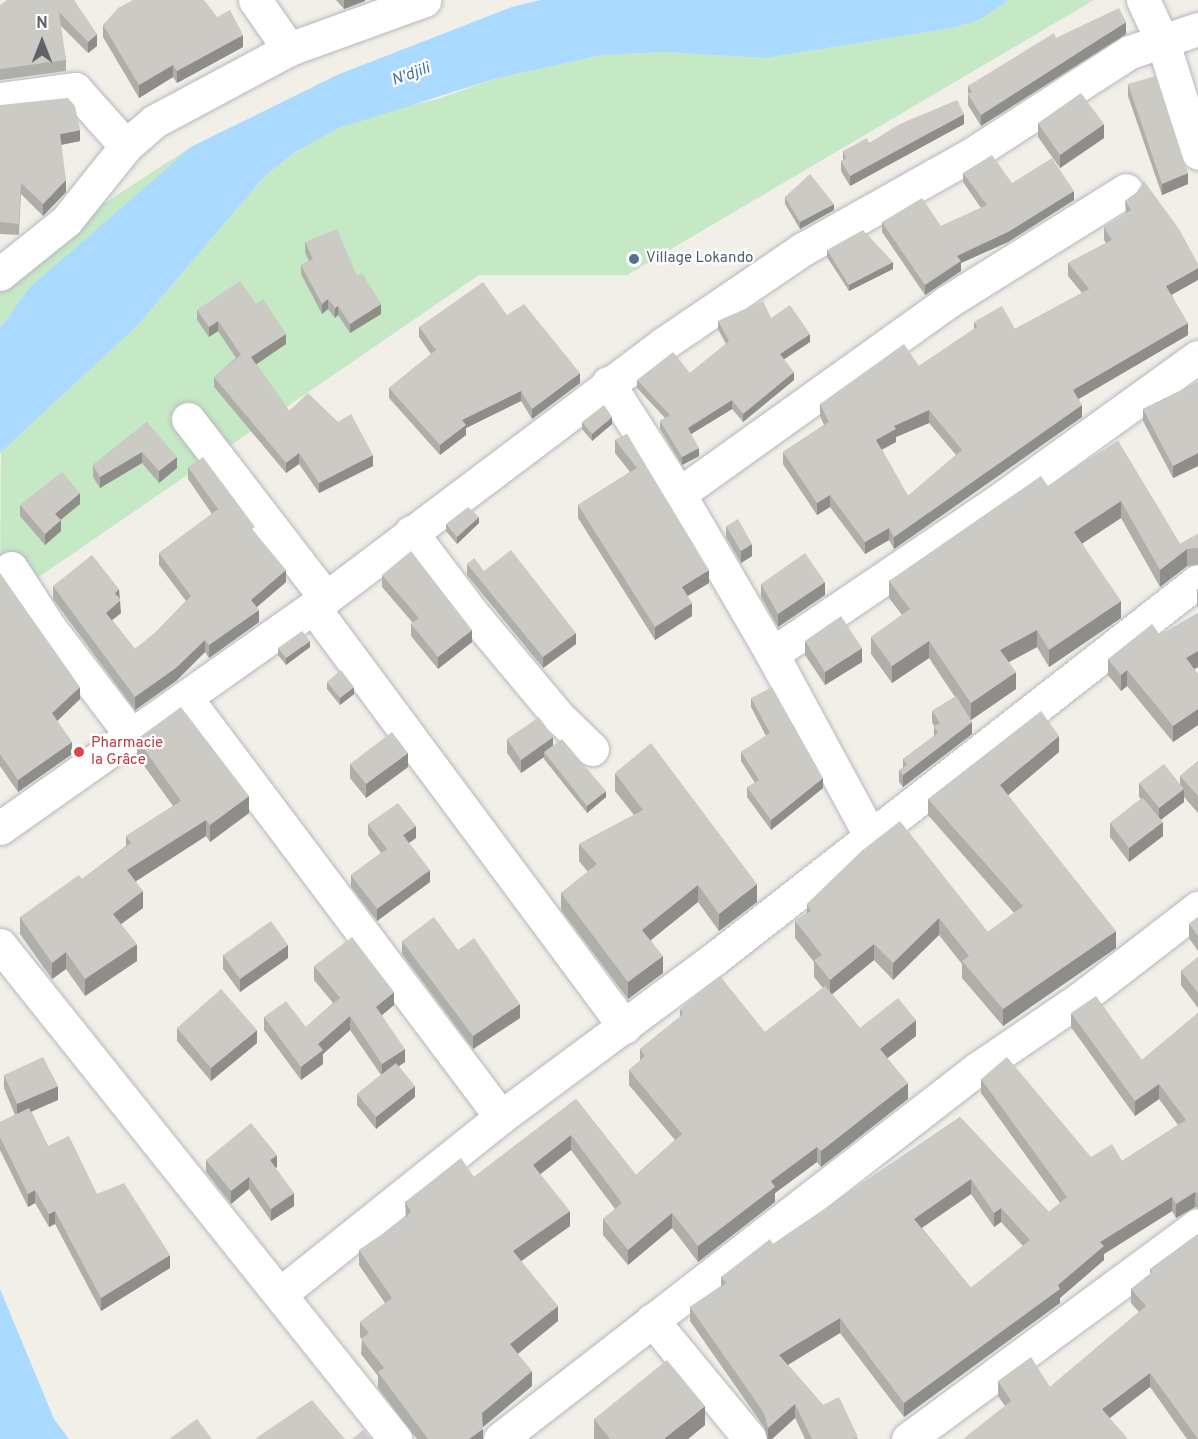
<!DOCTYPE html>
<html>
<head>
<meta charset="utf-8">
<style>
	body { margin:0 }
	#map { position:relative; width:1198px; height:1439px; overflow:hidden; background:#f1efe8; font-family:Overpass,sans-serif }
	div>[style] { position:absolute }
	.green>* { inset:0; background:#c5e8c5 }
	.water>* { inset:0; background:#aadaff }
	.roads { filter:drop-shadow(0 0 2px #b5b8bc) drop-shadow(0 0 2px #b5b8bc) }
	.minor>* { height:33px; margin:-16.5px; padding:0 16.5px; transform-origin:16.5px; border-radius:16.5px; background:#fff }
	.wall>* { inset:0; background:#afaea9 }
	.shaded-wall>* { inset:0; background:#8f8d8a }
	.building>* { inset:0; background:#cccac5 }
	.dots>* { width:16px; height:16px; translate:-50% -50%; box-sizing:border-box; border:3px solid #fff; border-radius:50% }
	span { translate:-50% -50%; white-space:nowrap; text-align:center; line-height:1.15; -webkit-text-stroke:4.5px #fff; paint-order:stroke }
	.service-label { font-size:15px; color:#4e5e75 }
	.left { translate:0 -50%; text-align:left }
	.health-label { font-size:15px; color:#be3a42 }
	.water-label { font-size:16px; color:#4174aa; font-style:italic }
	.north { position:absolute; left:12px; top:12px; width:60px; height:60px; -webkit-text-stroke:4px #fff; paint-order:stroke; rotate:0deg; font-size:16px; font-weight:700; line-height:24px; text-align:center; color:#5f6368 }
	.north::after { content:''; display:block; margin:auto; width:21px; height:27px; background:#5f6368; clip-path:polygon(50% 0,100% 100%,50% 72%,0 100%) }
</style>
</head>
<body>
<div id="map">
	<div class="green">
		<i style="clip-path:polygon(1009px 0,1094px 0,627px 275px,479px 275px,8px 598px,0 591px,1px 452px,137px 326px,265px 176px,295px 152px,339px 128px,397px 108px,438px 99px,494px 79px,602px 55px,665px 52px,765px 58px,952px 28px,979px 20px)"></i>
		<i style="clip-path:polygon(191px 147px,30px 287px,0 328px,0 271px)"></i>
	</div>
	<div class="water">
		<i style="clip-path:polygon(541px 0,1009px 0,979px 20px,952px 28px,765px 58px,665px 52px,602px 55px,494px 79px,339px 128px,295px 152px,265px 176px,137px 326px,0 453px,0 328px,30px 287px,191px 147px,337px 75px,512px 7px)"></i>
		<i style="clip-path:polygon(0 1289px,54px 1419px,69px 1439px,0 1439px)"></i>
	</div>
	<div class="roads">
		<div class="minor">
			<i style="left:255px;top:0;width:60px;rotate:55.2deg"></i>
			<i style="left:1143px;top:0;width:47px;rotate:65.1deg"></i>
			<i style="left:1163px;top:43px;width:115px;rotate:72.3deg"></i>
			<i style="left:0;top:99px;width:76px;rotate:-7.6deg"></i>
			<i style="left:75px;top:89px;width:76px;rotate:48.2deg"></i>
			<i style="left:0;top:274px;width:85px;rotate:-38.8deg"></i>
			<i style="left:66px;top:221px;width:96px;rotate:-51.3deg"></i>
			<i style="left:126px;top:146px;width:38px;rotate:-41deg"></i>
			<i style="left:155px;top:121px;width:152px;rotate:-28.2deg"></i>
			<i style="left:289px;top:49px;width:144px;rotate:-19.9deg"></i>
			<i style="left:608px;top:383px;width:132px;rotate:57.4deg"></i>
			<i style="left:679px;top:494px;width:185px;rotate:59.8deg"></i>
			<i style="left:772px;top:654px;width:206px;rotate:61.6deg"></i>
			<i style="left:188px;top:419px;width:226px;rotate:52.4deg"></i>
			<i style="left:679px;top:494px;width:330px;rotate:-35.6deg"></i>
			<i style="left:947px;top:302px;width:211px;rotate:-32deg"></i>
			<i style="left:411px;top:532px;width:101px;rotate:53deg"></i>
			<i style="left:472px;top:613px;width:136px;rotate:50.1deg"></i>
			<i style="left:559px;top:717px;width:46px;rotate:44.1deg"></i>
			<i style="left:11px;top:568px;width:70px;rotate:57.2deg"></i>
			<i style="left:49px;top:627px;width:137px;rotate:52.7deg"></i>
			<i style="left:313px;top:607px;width:523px;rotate:53.39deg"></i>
			<i style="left:772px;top:654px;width:273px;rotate:-34.1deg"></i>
			<i style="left:998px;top:501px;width:246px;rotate:-35.8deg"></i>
			<i style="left:186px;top:698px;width:524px;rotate:53.06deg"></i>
			<i style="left:0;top:828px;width:399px;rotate:-35.2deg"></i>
			<i style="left:326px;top:598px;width:422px;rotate:-37deg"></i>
			<i style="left:663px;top:344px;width:169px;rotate:-34.2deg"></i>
			<i style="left:803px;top:249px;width:190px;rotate:-29.3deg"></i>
			<i style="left:969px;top:156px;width:192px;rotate:-32.9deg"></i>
			<i style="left:1130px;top:52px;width:72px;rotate:-18.7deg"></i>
			<i style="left:0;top:945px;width:633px;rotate:51.35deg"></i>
			<i style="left:280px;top:1294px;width:283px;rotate:-38.7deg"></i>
			<i style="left:501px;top:1117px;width:265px;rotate:-36.6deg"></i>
			<i style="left:714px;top:959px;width:614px;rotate:-37.99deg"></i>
			<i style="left:652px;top:1320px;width:154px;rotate:50.5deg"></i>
			<i style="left:500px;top:1439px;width:604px;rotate:-37.8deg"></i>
			<i style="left:977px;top:1069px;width:126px;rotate:-34.3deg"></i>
			<i style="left:1081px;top:998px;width:148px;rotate:-37.6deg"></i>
			<i style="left:908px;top:1439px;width:360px;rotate:-36.4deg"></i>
		</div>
	</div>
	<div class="wall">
		<i style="clip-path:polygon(74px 0,97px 46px,88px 53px,60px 25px,66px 60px,66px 71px,0 80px,0 5px)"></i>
		<i style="clip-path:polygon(336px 0,365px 0,365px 1px,344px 9px)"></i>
		<i style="clip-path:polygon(217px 17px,243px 47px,177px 83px,173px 77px,139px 98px,103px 37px,103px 25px)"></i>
		<i style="clip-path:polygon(1126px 34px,981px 126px,968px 105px,968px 86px,1056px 38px)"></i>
		<i style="clip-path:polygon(1128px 84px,1188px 184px,1162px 195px,1128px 96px)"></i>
		<i style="clip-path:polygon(0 105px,80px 141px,61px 145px,66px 192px,43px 216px,21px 194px,19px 235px,0 234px)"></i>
		<i style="clip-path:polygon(1038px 123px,1104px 138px,1060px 168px,1038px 137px)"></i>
		<i style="clip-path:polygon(964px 124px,850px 186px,841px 171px,841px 161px,843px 160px,843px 151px,869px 143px)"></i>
		<i style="clip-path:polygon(963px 173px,1012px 183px,1074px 200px,1008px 242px,961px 263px,961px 271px,925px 295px,882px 232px,882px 222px,941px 226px,981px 208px,963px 182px)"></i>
		<i style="clip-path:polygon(evenodd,1136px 193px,1172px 295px,1188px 335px,1079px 399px,1082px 417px,894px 549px,889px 540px,865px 554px,830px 507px,817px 515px,783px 464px,783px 452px,824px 425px,820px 416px,820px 404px,919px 366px,974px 329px,974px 322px,1015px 329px,1082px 293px,1068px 276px,1068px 263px,1106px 243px,1104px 240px,1104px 227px,1126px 214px,1125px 201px,1136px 193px,929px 423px,956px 455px,908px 496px,882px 450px,896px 442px,896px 437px,929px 423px)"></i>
		<i style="clip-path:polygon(785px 197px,834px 210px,800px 229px,785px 204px)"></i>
		<i style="clip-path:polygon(305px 242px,357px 276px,381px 314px,350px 333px,338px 315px,335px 318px,328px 309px,322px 314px,301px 274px,301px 265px,309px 261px,305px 252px)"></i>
		<i style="clip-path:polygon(827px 250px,893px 269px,849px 291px,827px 257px)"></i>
		<i style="clip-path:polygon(256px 304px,286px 344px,256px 364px,289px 411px,373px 466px,319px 493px,299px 464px,286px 473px,214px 387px,214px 377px,236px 358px,218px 331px,209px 337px,197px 320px,197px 310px)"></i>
		<i style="clip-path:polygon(507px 315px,580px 383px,532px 419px,521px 401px,466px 428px,466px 435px,440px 455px,389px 398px,389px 388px,431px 354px,419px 337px,419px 327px)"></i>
		<i style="clip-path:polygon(771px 318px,810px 342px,784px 359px,794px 380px,743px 422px,732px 409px,691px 434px,699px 456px,682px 465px,660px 429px,660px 421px,665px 418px,637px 388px,637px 380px,690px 373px,726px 344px,718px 329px,718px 321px)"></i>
		<i style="clip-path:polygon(1198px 382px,1198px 466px,1173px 478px,1143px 421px,1143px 409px)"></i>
		<i style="clip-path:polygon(147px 422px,177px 468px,159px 483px,142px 463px,100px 488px,93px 477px,93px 465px)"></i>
		<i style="clip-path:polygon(582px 422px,612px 424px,592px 441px,582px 429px)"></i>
		<i style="clip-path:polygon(627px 434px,709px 583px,688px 596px,692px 616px,655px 640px,578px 518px,578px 505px,630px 472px,615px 453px,615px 440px)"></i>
		<i style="clip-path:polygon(1118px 441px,1180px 544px,1198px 534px,1198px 565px,1187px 566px,1160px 587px,1121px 518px,1082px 543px,1121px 618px,1049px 667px,1037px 647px,1008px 662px,1016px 689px,971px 720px,972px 734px,903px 787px,899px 782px,899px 770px,903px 768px,903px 759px,934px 736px,934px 726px,932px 722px,932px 711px,955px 697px,929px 658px,892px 683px,871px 654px,871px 637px,902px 615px,889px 598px,889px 581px,1048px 486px)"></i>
		<i style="clip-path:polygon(188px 467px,255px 533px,286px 582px,257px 607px,259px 622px,209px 658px,205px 652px,176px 681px,135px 710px,53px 599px,53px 586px,121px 613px,112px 620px,135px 649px,155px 633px,186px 601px,159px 565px,159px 553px,212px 514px,188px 479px)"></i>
		<i style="clip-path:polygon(80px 504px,61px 520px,61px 531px,45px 545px,20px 516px,20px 505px)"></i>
		<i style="clip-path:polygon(479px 523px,457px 544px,446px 531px,446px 524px)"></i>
		<i style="clip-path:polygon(726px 526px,752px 556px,741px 563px,726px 537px)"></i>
		<i style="clip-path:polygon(467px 564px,484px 571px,576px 644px,543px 668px,467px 575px)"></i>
		<i style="clip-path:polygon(0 573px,80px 699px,57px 721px,72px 754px,18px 792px,0 766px)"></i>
		<i style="clip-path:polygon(382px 575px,472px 642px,438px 669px,411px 636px,411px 624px,413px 623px,382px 587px)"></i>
		<i style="clip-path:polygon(761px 584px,825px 595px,778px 627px,761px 597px)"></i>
		<i style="clip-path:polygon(1197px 589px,1198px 589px,1198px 607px,1197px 606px)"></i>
		<i style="clip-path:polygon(1198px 613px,1198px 667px,1194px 669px,1198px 674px,1198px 725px,1173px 742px,1127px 686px,1121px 691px,1108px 675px,1108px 659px,1160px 635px)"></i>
		<i style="clip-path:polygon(805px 641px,862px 662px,825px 685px,805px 655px)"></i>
		<i style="clip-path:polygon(310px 647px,286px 665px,278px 655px,278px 648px)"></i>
		<i style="clip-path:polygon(327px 682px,354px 694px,340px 705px,327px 689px)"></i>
		<i style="clip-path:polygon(751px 698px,823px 788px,771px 830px,747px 797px,747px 787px,755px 783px,741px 761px,741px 752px,766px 736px,751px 707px)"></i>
		<i style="clip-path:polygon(137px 739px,249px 813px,210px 842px,206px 836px,136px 881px,143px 908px,121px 924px,137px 961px,85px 996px,66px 969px,52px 979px,20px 934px,20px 917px,82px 879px,126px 846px,126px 836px,173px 806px,137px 756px)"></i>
		<i style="clip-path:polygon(507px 739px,553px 746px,606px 797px,587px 813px,544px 759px,544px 757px,521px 773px,507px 753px)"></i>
		<i style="clip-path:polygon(1059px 752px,1008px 795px,1116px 948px,1003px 1026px,962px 978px,962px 964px,939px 935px,893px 980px,874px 960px,832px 994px,860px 1028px,916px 1036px,887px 1058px,908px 1099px,821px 1167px,817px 1162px,775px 1193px,775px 1202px,698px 1262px,672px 1228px,628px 1265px,603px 1235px,603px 1219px,615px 1209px,571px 1150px,540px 1174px,570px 1226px,521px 1261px,558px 1321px,518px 1354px,532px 1386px,482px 1427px,483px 1439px,417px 1439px,378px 1388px,378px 1376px,361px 1354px,362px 1339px,360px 1337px,360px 1322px,385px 1303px,359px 1265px,359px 1250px,405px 1219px,406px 1218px,405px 1202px,474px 1177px,576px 1099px,636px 1175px,675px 1140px,629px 1085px,629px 1070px,640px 1061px,640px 1049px,680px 1017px,680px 1009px,765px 1032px,823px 988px,814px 977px,814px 962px,795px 938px,795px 921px,807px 913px,807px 904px,864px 849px,988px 932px,1014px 913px,928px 815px,928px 799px)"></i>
		<i style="clip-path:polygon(1198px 761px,1198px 813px,1184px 797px,1184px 802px,1161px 820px,1163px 836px,1129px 862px,1110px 837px,1110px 823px,1141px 799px,1139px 797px,1139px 783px,1180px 784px,1180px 776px)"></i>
		<i style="clip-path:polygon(350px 764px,408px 767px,366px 798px,350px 778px)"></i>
		<i style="clip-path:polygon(615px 773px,757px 902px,719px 931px,698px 902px,651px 940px,663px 973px,628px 999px,561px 910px,561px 893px,588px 872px,579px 861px,579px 844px,634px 815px,615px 791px)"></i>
		<i style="clip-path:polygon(368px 824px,416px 838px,409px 843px,430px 882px,377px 921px,351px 887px,351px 875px,381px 853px,368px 835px)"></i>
		<i style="clip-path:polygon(1198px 917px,1198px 951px,1189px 938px,1189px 924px)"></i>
		<i style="clip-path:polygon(402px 941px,458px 950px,520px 1018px,473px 1049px,402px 954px)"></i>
		<i style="clip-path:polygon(223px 955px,288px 958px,240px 992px,223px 969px)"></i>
		<i style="clip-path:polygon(1198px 957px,1198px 1008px,1181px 985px,1181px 971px)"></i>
		<i style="clip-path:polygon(314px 966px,394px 1005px,382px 1015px,405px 1062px,399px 1066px,415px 1097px,376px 1129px,357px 1105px,357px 1094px,381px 1075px,350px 1030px,323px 1054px,323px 1064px,301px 1080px,264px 1030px,264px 1017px,306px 1027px,333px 1003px,314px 980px)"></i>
		<i style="clip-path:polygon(evenodd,1071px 1013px,1142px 1060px,1198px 1013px,1198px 1208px,1195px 1207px,1176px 1218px,1172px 1211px,1104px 1254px,1104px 1260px,1060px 1298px,1060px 1303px,904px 1417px,840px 1333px,788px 1365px,823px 1405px,858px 1439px,805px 1439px,795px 1418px,772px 1439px,767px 1439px,764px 1427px,690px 1321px,690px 1307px,721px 1286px,721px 1277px,773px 1244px,960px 1117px,1049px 1212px,1060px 1203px,981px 1093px,981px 1079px,1091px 1157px,1122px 1161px,1178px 1125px,1159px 1099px,1135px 1116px,1071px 1027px,1071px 1013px,971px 1194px,994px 1227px,1001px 1222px,1023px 1246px,971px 1288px,922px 1228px,971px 1194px)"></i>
		<i style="clip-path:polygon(177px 1028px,257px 1043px,211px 1081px,177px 1041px)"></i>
		<i style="clip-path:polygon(4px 1075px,58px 1100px,31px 1111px,48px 1146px,97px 1194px,170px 1268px,101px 1311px,55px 1224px,49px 1227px,35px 1203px,28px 1207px,0 1150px,0 1122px,15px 1115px,4px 1088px)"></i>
		<i style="clip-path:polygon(206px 1160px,277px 1167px,275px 1168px,294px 1206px,271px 1221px,249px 1189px,231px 1204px,206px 1172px)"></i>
		<i style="clip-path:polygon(1198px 1234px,1198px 1439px,1187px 1439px,1150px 1387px,1005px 1406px,998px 1396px,998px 1381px,1050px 1387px,1139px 1312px,1131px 1303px,1131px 1289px,1150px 1274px,1150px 1269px)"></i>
		<i style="clip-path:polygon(594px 1419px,705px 1425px,688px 1439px,594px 1439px)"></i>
	</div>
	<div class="shaded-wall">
		<i style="clip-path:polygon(344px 0,365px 0,365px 1px,344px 9px)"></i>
		<i style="clip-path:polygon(1126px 22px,1126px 34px,981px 126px,981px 115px)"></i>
		<i style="clip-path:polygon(97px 34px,97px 46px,88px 53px,88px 42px)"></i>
		<i style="clip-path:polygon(243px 35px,243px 47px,177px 83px,177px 71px)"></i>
		<i style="clip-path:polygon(173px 65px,173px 77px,139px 98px,139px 85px)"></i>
		<i style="clip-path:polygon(964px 114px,964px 124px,850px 186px,850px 176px)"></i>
		<i style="clip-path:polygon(1104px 124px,1104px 138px,1060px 168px,1060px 155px)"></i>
		<i style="clip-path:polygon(80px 130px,80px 141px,60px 145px,60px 134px)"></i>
		<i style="clip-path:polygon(1188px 173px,1188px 184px,1162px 195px,1162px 184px)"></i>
		<i style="clip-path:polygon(66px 180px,66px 192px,43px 216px,43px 204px)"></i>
		<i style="clip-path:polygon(1074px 191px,1074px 200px,1008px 242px,961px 263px,961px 271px,925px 295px,925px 285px,957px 256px)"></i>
		<i style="clip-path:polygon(834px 204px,834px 210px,800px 229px,800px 222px)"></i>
		<i style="clip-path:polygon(893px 262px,893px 269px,849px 291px,849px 285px)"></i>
		<i style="clip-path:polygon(1198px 268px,1198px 280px,1166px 298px,1166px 286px)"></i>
		<i style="clip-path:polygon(328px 299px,328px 309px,322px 314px,322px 304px)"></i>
		<i style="clip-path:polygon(381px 304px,381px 314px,350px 333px,350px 324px)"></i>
		<i style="clip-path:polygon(338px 306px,338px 315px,335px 318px,335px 308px)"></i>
		<i style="clip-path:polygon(218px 321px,218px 331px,209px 337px,209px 327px)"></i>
		<i style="clip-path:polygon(1188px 323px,1188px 335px,1073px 402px,1073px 390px)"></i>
		<i style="clip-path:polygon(286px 334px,286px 344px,251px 368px,251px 357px)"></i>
		<i style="clip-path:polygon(810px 334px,810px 342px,780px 362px,780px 354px)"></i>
		<i style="clip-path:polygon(794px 372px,794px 380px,743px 422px,743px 414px)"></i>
		<i style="clip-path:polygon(580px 373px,580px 383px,532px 419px,532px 409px)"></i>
		<i style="clip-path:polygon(521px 391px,521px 401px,466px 428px,466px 435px,440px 455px,440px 445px,462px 420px)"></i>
		<i style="clip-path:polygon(732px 400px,732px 409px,688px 436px,688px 428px)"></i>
		<i style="clip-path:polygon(1082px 405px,1082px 417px,894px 549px,894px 537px)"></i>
		<i style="clip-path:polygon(929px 410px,929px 423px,896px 437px,896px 442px,876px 452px,876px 440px,894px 426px)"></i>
		<i style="clip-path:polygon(612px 417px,612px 424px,592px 441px,592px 434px)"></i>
		<i style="clip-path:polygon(699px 448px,699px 456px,682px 465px,682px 457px)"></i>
		<i style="clip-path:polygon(142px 452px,142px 463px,100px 488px,100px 477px)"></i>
		<i style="clip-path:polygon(299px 453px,299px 464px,286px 473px,286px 463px)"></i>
		<i style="clip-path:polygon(1198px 453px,1198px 466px,1173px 478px,1173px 466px)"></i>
		<i style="clip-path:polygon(373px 455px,373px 466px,319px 493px,319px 483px)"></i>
		<i style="clip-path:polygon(177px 457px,177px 468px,159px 483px,159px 471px)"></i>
		<i style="clip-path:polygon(80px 493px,80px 504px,55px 524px,55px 514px)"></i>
		<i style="clip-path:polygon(830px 495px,830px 507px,817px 515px,817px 503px)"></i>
		<i style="clip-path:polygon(1121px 501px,1121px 518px,1074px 549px,1074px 532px)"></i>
		<i style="clip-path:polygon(479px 517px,479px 523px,457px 544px,457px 537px)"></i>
		<i style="clip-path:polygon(61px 520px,61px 531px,45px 545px,45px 534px)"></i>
		<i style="clip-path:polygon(889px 528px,889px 540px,865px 554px,865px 542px)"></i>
		<i style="clip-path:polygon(752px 544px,752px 556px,741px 563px,741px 551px)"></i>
		<i style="clip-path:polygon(1187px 549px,1187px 566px,1160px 587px,1160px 570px)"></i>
		<i style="clip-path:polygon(286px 570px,286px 582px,251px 612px,251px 600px)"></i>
		<i style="clip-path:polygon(709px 570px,709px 583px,682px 599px,682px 587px)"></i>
		<i style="clip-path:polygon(825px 582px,825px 595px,778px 627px,778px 614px)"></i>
		<i style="clip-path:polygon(119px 589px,121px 613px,106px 625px,106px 613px,115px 593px)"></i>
		<i style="clip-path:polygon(1121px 601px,1121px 618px,1049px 667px,1049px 650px)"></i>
		<i style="clip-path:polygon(692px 603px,692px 616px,655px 640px,655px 627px)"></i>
		<i style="clip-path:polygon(259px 610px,259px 622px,209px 658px,209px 645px)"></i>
		<i style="clip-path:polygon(472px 630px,472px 642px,438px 669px,438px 657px)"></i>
		<i style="clip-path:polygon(1037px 630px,1037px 647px,1000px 667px,1000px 650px)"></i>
		<i style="clip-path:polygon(576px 633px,576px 644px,543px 668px,543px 657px)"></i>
		<i style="clip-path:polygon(205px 640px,205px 652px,176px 681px,135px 710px,135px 697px)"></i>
		<i style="clip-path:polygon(310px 641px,310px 647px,286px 665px,286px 658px)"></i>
		<i style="clip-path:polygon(929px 641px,929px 658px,892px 683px,892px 666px)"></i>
		<i style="clip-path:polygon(862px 648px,862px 662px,825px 685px,825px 672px)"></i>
		<i style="clip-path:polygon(1198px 651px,1198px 667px,1186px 674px,1186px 658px)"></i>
		<i style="clip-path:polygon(1127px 670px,1127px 686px,1121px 691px,1121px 675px)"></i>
		<i style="clip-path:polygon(1016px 672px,1016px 689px,971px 720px,971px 703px)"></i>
		<i style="clip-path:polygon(80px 687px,80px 699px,52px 726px,52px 713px)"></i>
		<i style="clip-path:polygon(354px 687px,354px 694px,340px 705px,340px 698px)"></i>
		<i style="clip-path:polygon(1198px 709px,1198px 725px,1173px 742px,1173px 726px)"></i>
		<i style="clip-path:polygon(972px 722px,972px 734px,903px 787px,903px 775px)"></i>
		<i style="clip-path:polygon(1059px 736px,1059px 752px,1000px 802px,1000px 785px)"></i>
		<i style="clip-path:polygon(553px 737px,553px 751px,544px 752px,544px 757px,521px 773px,521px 760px)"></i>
		<i style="clip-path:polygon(72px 742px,72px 754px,18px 792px,18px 780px)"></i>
		<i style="clip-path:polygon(408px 753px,408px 767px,366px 798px,366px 784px)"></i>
		<i style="clip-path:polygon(823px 778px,823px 788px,771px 830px,771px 820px)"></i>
		<i style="clip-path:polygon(1184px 789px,1184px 802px,1159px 821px,1159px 808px)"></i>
		<i style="clip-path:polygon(606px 791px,606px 797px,587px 813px,587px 806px)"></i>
		<i style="clip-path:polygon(249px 796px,249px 813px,210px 842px,210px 825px)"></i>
		<i style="clip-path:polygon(206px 820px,206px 836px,127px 887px,127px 870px)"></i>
		<i style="clip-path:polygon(1163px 822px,1163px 836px,1129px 862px,1129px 848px)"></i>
		<i style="clip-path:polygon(416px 826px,416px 838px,403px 847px,403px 835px)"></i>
		<i style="clip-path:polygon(430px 870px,430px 882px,377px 921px,377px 909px)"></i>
		<i style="clip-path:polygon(757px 884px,757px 902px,719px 931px,719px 914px)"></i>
		<i style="clip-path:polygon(698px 885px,698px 902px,642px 947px,642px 930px)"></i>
		<i style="clip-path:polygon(143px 891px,143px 908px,113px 930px,113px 914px)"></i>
		<i style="clip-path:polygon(939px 918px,939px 935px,893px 980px,893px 963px)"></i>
		<i style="clip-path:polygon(1116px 931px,1116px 948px,1003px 1026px,1003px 1009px)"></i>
		<i style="clip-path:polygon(137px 944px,137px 961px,85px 996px,85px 979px)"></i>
		<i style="clip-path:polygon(874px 944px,874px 960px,830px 996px,830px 980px)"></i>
		<i style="clip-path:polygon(288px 945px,288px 958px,240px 992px,240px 979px)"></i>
		<i style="clip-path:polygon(66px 952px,66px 969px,52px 979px,52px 963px)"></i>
		<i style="clip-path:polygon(663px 956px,663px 973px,628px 999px,628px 982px)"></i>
		<i style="clip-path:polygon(394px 992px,394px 1005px,376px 1020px,376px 1007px)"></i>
		<i style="clip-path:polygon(520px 1004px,520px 1018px,473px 1049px,473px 1036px)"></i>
		<i style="clip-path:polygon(350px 1016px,350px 1030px,323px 1054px,323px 1064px,301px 1080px,301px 1067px,318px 1044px)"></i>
		<i style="clip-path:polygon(916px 1020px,916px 1036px,880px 1064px,880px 1049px)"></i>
		<i style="clip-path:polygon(257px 1030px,257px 1043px,211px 1081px,211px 1068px)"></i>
		<i style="clip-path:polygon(405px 1049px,405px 1062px,382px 1077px,382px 1064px)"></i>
		<i style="clip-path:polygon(908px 1083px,908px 1099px,821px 1167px,821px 1151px)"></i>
		<i style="clip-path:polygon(1159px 1084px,1159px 1099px,1135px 1116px,1135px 1101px)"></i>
		<i style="clip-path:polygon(58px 1086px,58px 1100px,17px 1118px,17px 1104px)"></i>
		<i style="clip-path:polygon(415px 1086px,415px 1097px,376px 1129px,376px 1117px)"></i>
		<i style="clip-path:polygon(571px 1135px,571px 1150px,533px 1180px,533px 1165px)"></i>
		<i style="clip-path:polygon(817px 1147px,817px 1162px,775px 1193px,775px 1202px,698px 1262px,698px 1246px,771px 1181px)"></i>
		<i style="clip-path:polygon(277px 1155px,277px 1167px,270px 1173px,270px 1160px)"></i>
		<i style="clip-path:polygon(249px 1177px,249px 1189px,231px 1204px,231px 1191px)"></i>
		<i style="clip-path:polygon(971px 1179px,971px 1194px,914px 1233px,914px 1219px)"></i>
		<i style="clip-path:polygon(35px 1190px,35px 1203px,28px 1207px,28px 1194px)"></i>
		<i style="clip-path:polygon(1195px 1192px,1195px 1207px,1176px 1218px,1176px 1204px)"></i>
		<i style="clip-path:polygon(294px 1193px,294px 1206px,271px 1221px,271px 1209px)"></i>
		<i style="clip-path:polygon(1172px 1197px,1172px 1211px,1104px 1254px,1104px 1260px,1060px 1298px,1060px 1303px,904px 1417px,904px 1403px,1058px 1285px,1100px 1242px)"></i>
		<i style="clip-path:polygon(1001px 1208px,1001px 1222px,994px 1227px,994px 1213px)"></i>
		<i style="clip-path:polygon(55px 1211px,55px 1224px,49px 1227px,49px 1214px)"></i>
		<i style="clip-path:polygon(570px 1211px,570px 1226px,513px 1267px,513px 1251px)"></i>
		<i style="clip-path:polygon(672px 1213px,672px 1228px,628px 1265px,628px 1250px)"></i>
		<i style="clip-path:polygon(170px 1255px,170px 1268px,101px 1311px,101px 1298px)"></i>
		<i style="clip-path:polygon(558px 1306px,558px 1321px,510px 1360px,510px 1344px)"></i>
		<i style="clip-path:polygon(840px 1318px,840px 1333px,779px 1370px,779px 1355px)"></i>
		<i style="clip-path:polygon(532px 1371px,532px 1386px,482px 1428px,482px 1413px)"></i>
		<i style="clip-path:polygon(1150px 1373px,1150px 1387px,1102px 1424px,1102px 1409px)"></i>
		<i style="clip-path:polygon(795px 1404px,795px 1418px,772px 1439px,768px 1439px,768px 1428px)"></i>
		<i style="clip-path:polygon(705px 1406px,705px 1425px,688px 1439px,664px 1439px)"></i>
		<i style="clip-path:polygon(483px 1429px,483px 1439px,469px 1439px)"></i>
	</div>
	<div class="building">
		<i style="clip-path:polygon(7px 0,74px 0,97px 34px,88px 42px,59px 12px,66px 60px,0 69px,0 5px)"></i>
		<i style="clip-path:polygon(133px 0,204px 0,217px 17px,230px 10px,243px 35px,177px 71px,173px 65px,139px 85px,103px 25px,118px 8px)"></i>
		<i style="clip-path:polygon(1119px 8px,1126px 22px,981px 115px,968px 94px,972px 92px,968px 86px,1054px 33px,1056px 38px)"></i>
		<i style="clip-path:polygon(1156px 76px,1188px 173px,1162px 184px,1128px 84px)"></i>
		<i style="clip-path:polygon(1081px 93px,1104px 124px,1060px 155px,1038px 123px)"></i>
		<i style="clip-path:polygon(68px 98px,75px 106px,80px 130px,60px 134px,66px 180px,43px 204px,21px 183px,19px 224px,0 222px,0 105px)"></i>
		<i style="clip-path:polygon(957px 100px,964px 114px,850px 176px,841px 161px,846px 158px,843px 151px,867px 138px,869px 143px,900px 124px)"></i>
		<i style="clip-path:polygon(992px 155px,1012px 183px,1052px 158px,1074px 191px,1008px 232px,957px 256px,961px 261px,925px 285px,882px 222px,922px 198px,941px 226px,987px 205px,963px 173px)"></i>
		<i style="clip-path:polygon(810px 174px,834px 204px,800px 222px,785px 197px)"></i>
		<i style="clip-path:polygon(evenodd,1144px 181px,1179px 229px,1198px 264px,1198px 268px,1166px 286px,1188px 323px,1073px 390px,1082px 405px,894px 537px,889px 528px,865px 542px,830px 495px,817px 503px,783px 452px,829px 422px,820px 404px,904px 344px,919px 366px,977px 327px,974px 322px,1002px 306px,1015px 329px,1089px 289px,1068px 263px,1112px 240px,1104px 227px,1131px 210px,1125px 201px,1136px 193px,1144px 181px,929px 410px,962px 450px,908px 496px,876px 440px,896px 429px,894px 426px,929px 410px)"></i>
		<i style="clip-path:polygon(337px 229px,357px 276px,362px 273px,381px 304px,350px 324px,338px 306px,335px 308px,328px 299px,322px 304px,301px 265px,313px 259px,305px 242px)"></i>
		<i style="clip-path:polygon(863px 230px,893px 262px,849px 285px,827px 250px)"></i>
		<i style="clip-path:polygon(240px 281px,256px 304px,263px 299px,286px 334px,251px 357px,289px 411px,308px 393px,338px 422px,351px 414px,373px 455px,319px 483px,299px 453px,286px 463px,214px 377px,241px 355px,218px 321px,209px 327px,197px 310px)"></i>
		<i style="clip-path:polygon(483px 282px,507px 315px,524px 304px,580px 373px,532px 409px,521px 391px,462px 420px,466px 425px,440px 445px,389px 388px,436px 350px,419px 327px)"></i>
		<i style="clip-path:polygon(763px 301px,771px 318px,790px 305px,810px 334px,780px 354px,794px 372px,743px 414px,732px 400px,688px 428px,699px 448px,682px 457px,660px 421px,670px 415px,637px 380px,673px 352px,690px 373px,729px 341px,718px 321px,722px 319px)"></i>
		<i style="clip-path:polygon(1198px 382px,1198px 453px,1173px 466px,1143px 409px)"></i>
		<i style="clip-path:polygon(604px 405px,612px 417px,592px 434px,582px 422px)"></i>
		<i style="clip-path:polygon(147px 422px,177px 457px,159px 471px,142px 452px,100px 477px,93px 465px)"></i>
		<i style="clip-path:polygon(627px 434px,709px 570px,682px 587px,692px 603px,655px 627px,578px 505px,637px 468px,615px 440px)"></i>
		<i style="clip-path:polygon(1118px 441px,1180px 544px,1198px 534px,1198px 548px,1187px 549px,1160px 570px,1121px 501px,1074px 532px,1121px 601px,1049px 650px,1037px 630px,1000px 650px,1016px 672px,971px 703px,929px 641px,892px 666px,871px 637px,910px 609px,889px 581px,1041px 476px,1048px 486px)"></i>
		<i style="clip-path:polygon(203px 457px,255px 527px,252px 529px,286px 570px,251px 600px,259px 610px,209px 645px,205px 640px,176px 668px,135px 697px,53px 586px,92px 555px,119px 589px,115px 593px,121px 600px,106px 613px,135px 649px,155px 633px,191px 596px,159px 553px,218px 509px,188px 467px)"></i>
		<i style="clip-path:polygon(62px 472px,80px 493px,55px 514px,61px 520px,45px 534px,20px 505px)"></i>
		<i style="clip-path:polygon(468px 507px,479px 517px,457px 537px,446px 524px)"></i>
		<i style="clip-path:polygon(738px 519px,752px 544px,741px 551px,726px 526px)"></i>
		<i style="clip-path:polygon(511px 550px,576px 633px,543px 657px,467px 564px,474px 558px,484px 571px)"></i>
		<i style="clip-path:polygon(411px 551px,472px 630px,438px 657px,411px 624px,419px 618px,382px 575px)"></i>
		<i style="clip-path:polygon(805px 553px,825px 582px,778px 614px,761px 584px)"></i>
		<i style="clip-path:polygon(0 573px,80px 687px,52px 713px,72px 742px,18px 780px,0 754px)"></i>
		<i style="clip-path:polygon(1198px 613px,1198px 651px,1186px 658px,1198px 674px,1198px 709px,1173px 726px,1127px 670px,1121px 675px,1108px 659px,1152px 624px,1160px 635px)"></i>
		<i style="clip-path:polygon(841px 616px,862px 648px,825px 672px,805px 641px)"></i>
		<i style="clip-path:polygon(302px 631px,310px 641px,286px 658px,278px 648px)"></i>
		<i style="clip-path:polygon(341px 670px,354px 687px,340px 698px,327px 682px)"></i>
		<i style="clip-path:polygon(772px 687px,823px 778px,771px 820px,747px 787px,759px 780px,741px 752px,770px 733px,751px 698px)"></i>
		<i style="clip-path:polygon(956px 696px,972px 722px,903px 775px,899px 770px,907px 765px,903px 759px,938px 733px,934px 726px,940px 723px,932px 711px)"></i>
		<i style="clip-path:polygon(181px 707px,249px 796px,210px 825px,206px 820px,127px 870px,143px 891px,113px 914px,137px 944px,85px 979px,66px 952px,52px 963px,20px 917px,79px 875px,82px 879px,131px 843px,126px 836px,181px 801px,137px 739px)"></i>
		<i style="clip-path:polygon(1041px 711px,1059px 736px,1000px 785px,1116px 931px,1003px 1009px,962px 961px,969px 956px,939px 918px,893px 963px,874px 944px,830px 980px,814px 960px,822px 955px,795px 921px,811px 911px,807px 904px,864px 849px,900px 821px,988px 932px,1023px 906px,928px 799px)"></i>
		<i style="clip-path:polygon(539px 717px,553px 737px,521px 760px,507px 739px)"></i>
		<i style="clip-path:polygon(392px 732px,408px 753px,366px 784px,350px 764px)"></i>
		<i style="clip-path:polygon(562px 739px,606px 791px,587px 806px,544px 752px)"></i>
		<i style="clip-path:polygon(651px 743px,757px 884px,719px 914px,698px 885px,642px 930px,663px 956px,628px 982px,561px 893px,597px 864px,579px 844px,643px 810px,615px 773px)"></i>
		<i style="clip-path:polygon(1198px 761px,1198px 796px,1180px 776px)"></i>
		<i style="clip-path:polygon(1164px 764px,1184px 789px,1159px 808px,1139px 783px)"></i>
		<i style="clip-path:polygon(1143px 798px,1163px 822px,1129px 848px,1110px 823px)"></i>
		<i style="clip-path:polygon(398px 803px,416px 826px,403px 835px,430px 870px,377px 909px,351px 875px,387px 849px,368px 824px)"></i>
		<i style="clip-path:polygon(434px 917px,458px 950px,474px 938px,520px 1004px,473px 1036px,402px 941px)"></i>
		<i style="clip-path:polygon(1198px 917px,1198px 936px,1189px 924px)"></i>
		<i style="clip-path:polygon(271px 921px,288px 945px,240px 979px,223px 955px)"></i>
		<i style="clip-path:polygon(352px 937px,394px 992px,376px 1007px,405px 1049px,382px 1064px,350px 1016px,318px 1044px,323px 1050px,301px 1067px,264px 1017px,286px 1001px,306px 1027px,340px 998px,314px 966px)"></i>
		<i style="clip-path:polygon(1198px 957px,1198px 993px,1181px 971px)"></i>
		<i style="clip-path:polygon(720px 976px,765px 1032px,825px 986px,860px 1028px,898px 998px,916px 1020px,880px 1049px,908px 1083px,821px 1151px,817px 1147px,771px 1181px,775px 1187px,698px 1246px,672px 1213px,628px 1250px,603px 1219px,622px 1203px,571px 1135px,533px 1165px,570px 1211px,513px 1251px,558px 1306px,510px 1344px,532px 1371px,482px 1413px,483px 1429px,469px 1439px,428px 1439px,378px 1372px,384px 1368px,361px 1339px,369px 1333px,360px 1322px,392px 1298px,359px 1250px,405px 1219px,411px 1211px,405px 1202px,461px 1158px,474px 1177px,576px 1099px,636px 1175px,682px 1134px,629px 1070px,645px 1056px,640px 1049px,683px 1014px,680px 1009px)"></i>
		<i style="clip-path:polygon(221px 989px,257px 1030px,211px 1068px,177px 1028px)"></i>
		<i style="clip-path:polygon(evenodd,1096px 996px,1142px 1060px,1198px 1013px,1198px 1193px,1195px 1192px,1176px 1204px,1172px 1197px,1100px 1242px,1104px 1246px,1058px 1285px,1060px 1289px,904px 1403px,840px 1318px,779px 1355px,823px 1405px,839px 1397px,858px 1437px,853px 1439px,812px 1439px,795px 1404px,768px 1428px,764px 1413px,690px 1307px,726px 1283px,721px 1277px,770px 1239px,773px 1244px,960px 1117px,1049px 1212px,1067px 1197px,981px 1079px,1007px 1057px,1091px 1157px,1112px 1144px,1122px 1161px,1186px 1120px,1159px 1084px,1135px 1101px,1071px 1013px,1096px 996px,971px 1179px,994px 1213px,1001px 1208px,1030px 1240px,971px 1288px,914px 1219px,971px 1179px)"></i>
		<i style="clip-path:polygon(43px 1057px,58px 1086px,17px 1104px,4px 1075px)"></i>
		<i style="clip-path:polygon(396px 1063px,415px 1086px,376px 1117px,357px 1094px)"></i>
		<i style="clip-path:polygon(29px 1108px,48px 1146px,69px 1136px,97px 1194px,124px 1183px,170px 1255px,101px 1298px,55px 1211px,49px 1214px,35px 1190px,28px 1194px,0 1137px,0 1122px)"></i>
		<i style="clip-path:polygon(251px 1123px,277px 1155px,270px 1160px,294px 1193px,271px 1209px,249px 1177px,231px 1191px,206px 1160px)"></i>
		<i style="clip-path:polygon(1198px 1234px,1198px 1439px,1150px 1373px,1102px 1409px,1128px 1439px,963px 1439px,1011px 1401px,998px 1381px,1031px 1357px,1050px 1387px,1146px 1306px,1131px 1289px,1152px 1272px,1150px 1269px)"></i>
		<i style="clip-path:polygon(667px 1360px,705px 1406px,664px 1439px,610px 1439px,594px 1419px)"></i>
		<i style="clip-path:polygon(312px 1400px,345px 1439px,255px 1439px)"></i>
		<i style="clip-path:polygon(197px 1419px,212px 1439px,169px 1439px)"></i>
		<i style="clip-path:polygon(363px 1430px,371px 1439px,352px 1439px)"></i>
	</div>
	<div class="dots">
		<i style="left:634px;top:259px;background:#5c6f8a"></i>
		<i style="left:79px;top:752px;background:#e0444e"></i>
	</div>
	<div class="service-label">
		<span class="left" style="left:646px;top:259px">Village Lokando</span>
	</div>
	<div class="health-label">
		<span class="left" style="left:91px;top:752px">Pharmacie<br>la Grâce</span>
	</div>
	<div class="water-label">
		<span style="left:411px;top:75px;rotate:-20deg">N'djili</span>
	</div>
	<div class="north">N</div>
</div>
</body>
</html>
